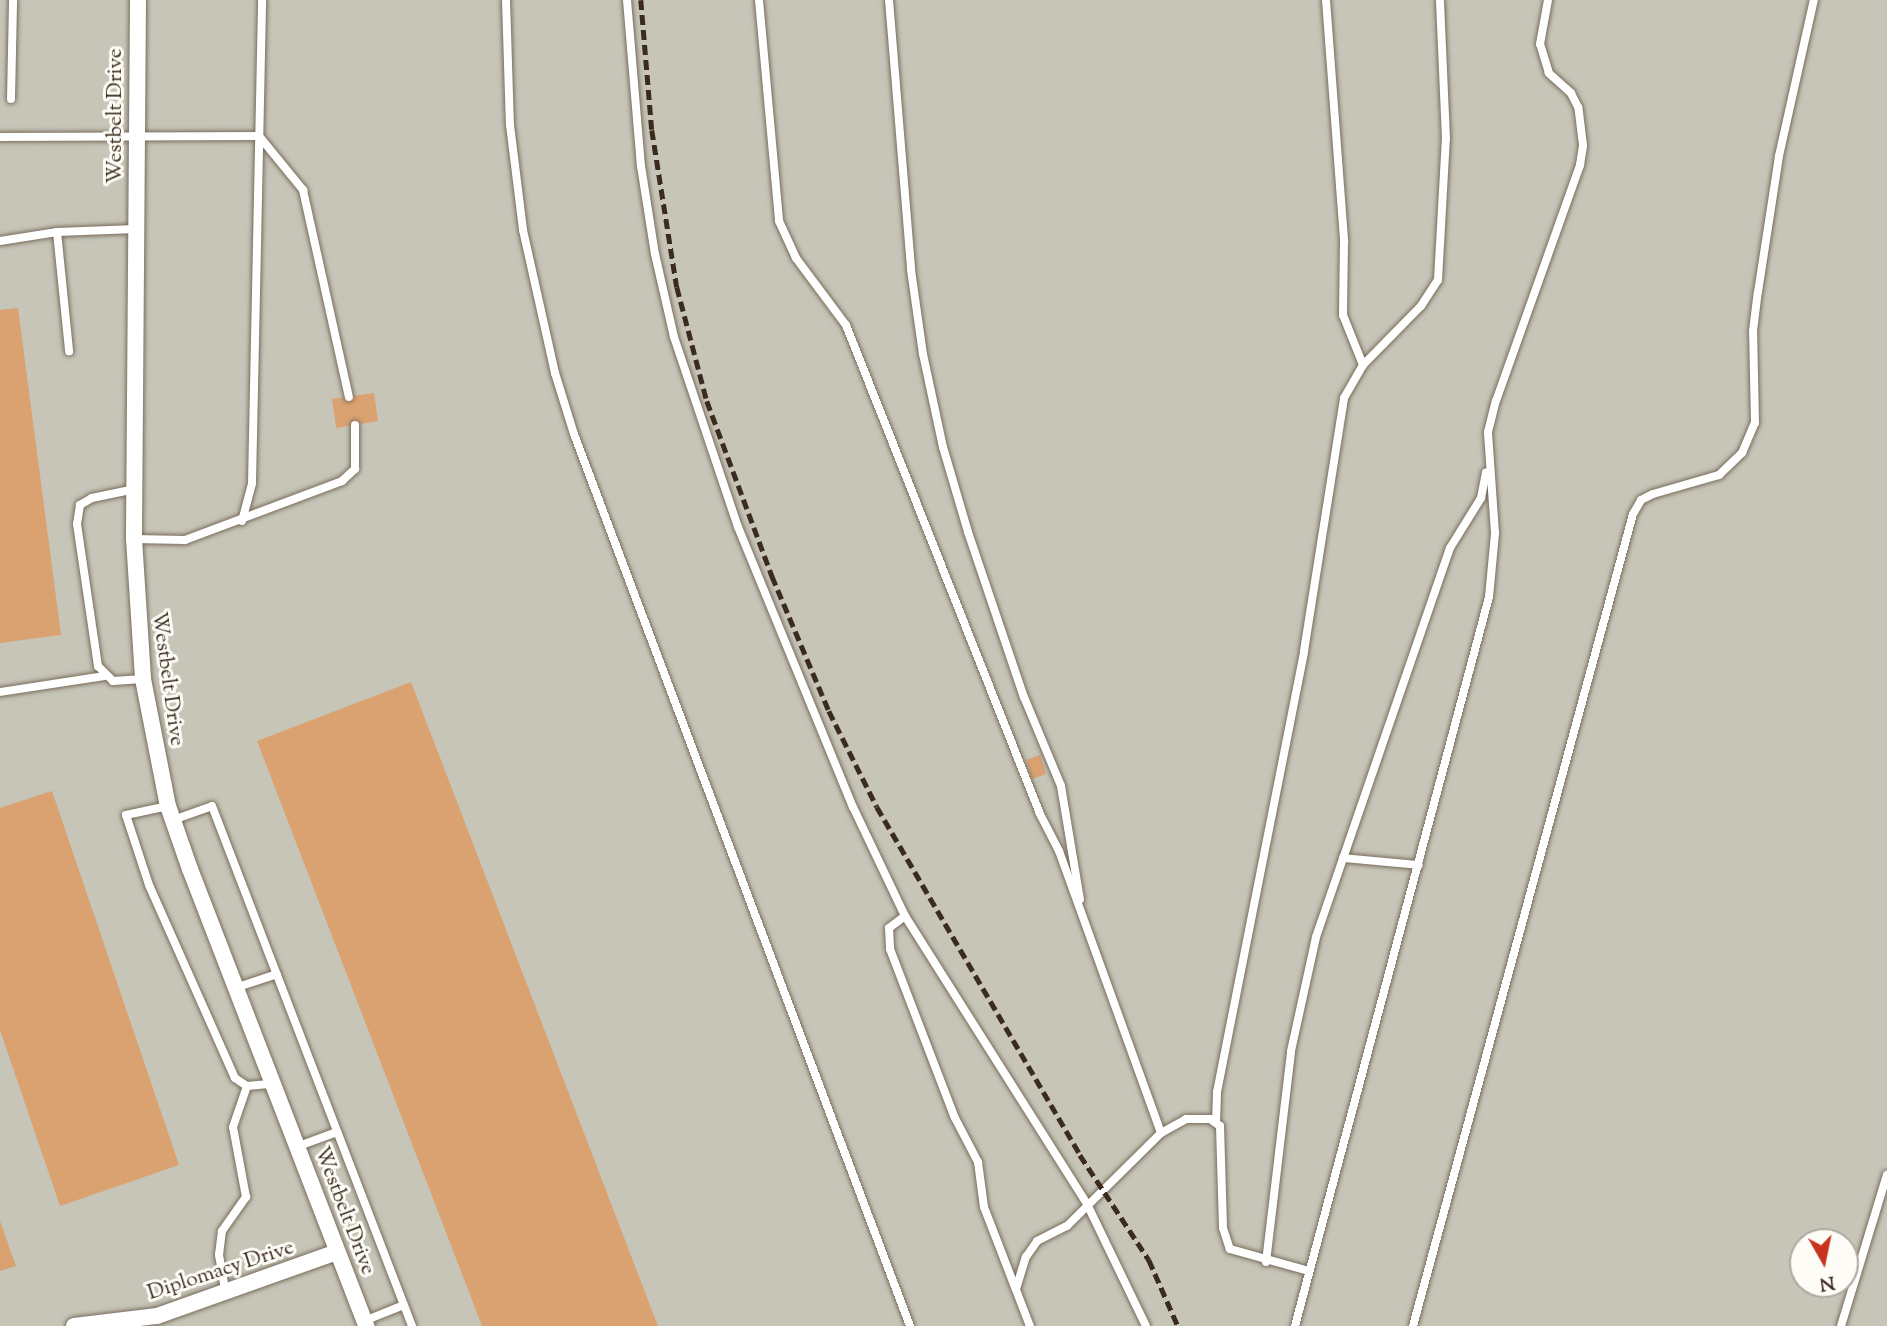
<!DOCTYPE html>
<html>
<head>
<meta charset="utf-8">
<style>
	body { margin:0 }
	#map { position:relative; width:1887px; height:1326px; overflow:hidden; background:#eee8cb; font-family:"Sorts Mill Goudy",serif }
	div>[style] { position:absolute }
	.industrial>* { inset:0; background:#c6c5b8 }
	.building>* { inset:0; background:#daa271 }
	.roads { filter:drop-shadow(0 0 2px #7a6c5b) drop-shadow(0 0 2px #7a6c5b) }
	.lane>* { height:8px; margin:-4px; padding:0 4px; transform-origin:4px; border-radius:4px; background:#fff }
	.street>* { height:16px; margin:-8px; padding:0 8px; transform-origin:8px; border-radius:8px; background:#fff }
	.rail>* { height:4.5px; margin-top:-2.25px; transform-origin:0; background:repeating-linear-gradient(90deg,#3b2a1e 0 10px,transparent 0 15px) }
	span { translate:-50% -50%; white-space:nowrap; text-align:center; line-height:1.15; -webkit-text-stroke:6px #fdfcf7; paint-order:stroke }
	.street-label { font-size:21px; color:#3b2a1e }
	.north { position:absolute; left:1789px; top:1228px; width:70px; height:70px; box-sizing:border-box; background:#fdfcf7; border:2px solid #afa8a0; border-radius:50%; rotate:171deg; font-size:19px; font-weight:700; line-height:28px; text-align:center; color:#3b2a1e }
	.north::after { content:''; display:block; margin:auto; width:24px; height:32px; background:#c8321e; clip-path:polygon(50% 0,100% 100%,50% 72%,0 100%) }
</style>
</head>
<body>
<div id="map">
	<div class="industrial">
		<i style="clip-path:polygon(evenodd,0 0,1887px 0,1887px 1326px,0 1326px,0 0,1803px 1242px,1845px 1242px,1845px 1284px,1803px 1284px,1803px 1242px)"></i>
	</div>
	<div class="building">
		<i style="clip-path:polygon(18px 308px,61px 635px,0 643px,0 310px)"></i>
		<i style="clip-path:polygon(374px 393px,378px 421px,336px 428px,332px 399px)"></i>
		<i style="clip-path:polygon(411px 682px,658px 1326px,482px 1326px,257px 741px)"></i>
		<i style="clip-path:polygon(1040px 755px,1046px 774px,1032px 779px,1026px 760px)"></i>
		<i style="clip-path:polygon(52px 791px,179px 1165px,60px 1206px,0 1030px,0 808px)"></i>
		<i style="clip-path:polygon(0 1221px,16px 1266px,0 1271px)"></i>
	</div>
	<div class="roads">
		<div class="lane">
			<i style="left:506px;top:0;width:125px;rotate:88.2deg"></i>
			<i style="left:510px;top:125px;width:106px;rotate:82.9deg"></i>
			<i style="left:523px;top:230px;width:147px;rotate:77.4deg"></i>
			<i style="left:555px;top:373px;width:64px;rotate:72.7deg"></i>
			<i style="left:574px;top:434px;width:953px;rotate:69.36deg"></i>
			<i style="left:627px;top:0;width:167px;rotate:85.2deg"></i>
			<i style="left:641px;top:166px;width:89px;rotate:81deg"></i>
			<i style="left:655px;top:254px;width:85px;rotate:77.1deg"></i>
			<i style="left:674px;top:337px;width:200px;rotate:71.4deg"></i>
			<i style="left:738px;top:527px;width:303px;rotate:67.7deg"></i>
			<i style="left:853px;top:807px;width:121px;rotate:64.5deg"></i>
			<i style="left:905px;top:916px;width:343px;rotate:57.7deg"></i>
			<i style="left:1088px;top:1206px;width:133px;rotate:64.2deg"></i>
			<i style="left:759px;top:0;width:222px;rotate:84.8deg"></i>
			<i style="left:779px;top:221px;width:41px;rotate:65.3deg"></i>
			<i style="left:796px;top:258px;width:84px;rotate:53.3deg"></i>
			<i style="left:846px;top:325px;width:526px;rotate:68.36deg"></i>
			<i style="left:1040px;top:814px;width:42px;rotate:62.8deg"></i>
			<i style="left:1059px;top:851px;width:300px;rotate:70.1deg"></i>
			<i style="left:889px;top:0;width:271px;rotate:85.3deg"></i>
			<i style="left:911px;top:270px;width:85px;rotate:81.9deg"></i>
			<i style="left:923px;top:354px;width:95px;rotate:77.9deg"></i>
			<i style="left:943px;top:447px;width:89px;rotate:73.6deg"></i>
			<i style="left:968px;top:532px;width:174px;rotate:71.3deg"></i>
			<i style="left:1024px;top:697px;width:96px;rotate:67.4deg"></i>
			<i style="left:1061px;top:786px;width:115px;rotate:80.5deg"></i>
			<i style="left:1326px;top:0;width:243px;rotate:85.7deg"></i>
			<i style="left:1344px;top:242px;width:73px;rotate:90.8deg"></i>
			<i style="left:1343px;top:315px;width:54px;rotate:68.2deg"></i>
			<i style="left:11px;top:99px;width:99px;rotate:-88.8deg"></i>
			<i style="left:0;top:137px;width:259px;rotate:-0.2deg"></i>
			<i style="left:259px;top:136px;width:70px;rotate:50.8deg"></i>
			<i style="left:303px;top:190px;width:212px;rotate:77.5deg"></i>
			<i style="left:57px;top:232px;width:120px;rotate:84.2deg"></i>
			<i style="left:0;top:241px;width:58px;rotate:-9deg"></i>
			<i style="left:57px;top:232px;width:79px;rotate:-2.2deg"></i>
			<i style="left:135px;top:489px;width:44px;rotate:168.2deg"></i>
			<i style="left:92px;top:498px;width:14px;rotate:150deg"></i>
			<i style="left:80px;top:505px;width:19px;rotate:99deg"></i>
			<i style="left:77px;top:524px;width:144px;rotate:81.6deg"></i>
			<i style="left:98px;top:666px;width:21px;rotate:45deg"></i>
			<i style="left:113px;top:681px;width:30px;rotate:-4deg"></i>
			<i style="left:242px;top:521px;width:39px;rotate:-75deg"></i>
			<i style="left:252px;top:483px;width:483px;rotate:-88.8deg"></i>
			<i style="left:134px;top:539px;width:51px;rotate:1.1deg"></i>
			<i style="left:185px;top:540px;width:168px;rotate:-20.6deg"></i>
			<i style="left:342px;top:481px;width:18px;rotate:-43deg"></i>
			<i style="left:355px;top:469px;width:44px;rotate:-90deg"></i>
			<i style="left:0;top:692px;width:105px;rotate:-8.7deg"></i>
			<i style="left:168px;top:806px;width:43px;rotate:167.9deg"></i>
			<i style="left:126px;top:815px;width:74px;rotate:71.8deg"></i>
			<i style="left:149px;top:885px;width:211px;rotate:66deg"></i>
			<i style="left:235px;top:1078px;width:14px;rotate:34deg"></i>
			<i style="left:247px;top:1086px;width:25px;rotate:-5deg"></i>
			<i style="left:173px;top:820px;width:41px;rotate:-19.7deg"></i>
			<i style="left:212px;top:806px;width:557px;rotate:68.96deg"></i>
			<i style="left:1343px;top:858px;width:76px;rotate:5.3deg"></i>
			<i style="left:905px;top:916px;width:20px;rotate:143deg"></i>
			<i style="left:889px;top:928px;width:21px;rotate:87deg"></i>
			<i style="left:890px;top:949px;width:181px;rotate:69deg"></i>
			<i style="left:955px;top:1118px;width:50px;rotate:62.4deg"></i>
			<i style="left:978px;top:1162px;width:45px;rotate:82.4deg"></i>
			<i style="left:984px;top:1207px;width:128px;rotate:68.9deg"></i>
			<i style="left:235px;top:988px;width:44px;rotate:-18.4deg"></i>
			<i style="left:1216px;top:1122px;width:30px;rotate:-88deg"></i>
			<i style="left:1217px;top:1092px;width:449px;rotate:-78.8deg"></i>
			<i style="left:1304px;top:651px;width:256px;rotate:-81deg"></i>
			<i style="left:1344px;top:398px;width:38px;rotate:-60deg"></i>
			<i style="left:1363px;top:365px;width:83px;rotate:-45.5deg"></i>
			<i style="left:1421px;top:306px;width:31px;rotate:-57deg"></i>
			<i style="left:1438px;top:280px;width:141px;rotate:-86.8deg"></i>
			<i style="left:1446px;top:139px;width:139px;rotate:-92.5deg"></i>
			<i style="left:296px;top:1147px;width:44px;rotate:-20.1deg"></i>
			<i style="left:1266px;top:1262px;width:212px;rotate:-83.2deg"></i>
			<i style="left:1291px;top:1051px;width:117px;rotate:-77.6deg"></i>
			<i style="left:1316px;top:937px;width:411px;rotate:-71deg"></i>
			<i style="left:1450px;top:548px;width:59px;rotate:-58.2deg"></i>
			<i style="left:1481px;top:498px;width:26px;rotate:-79deg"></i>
			<i style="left:1016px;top:1289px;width:34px;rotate:-73deg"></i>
			<i style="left:1026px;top:1257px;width:19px;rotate:-55deg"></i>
			<i style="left:1037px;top:1241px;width:34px;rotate:-27deg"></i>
			<i style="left:1067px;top:1226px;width:132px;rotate:-44.7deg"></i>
			<i style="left:1161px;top:1133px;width:29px;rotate:-29deg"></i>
			<i style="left:1186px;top:1119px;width:24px"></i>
			<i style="left:1210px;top:1119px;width:12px;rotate:35deg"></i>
			<i style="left:1220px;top:1126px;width:102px;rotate:88.3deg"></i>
			<i style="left:1223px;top:1228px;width:22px;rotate:72deg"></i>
			<i style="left:1230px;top:1249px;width:82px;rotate:15.6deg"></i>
			<i style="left:226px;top:1295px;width:41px;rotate:-99.9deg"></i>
			<i style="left:219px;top:1255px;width:24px;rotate:-83deg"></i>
			<i style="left:222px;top:1231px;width:42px;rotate:-54.8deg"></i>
			<i style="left:246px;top:1197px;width:71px;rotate:-100.5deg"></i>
			<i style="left:233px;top:1127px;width:43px;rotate:-71.1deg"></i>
			<i style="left:364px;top:1321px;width:43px;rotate:-21.8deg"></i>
			<i style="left:1295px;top:1326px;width:754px;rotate:-75.1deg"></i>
			<i style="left:1489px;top:597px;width:64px;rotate:-84.6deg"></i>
			<i style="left:1495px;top:533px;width:101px;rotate:-94deg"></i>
			<i style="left:1488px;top:432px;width:32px;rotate:-76deg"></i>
			<i style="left:1496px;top:401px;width:251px;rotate:-70.4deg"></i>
			<i style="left:1580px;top:165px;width:20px;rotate:-81deg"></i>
			<i style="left:1583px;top:145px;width:38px;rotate:-97deg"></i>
			<i style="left:1578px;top:107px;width:16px;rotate:-117deg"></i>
			<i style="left:1571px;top:93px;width:30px;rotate:-138deg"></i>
			<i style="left:1549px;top:73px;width:30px;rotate:-107deg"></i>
			<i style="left:1540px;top:44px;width:45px;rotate:-79.7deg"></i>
			<i style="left:1413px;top:1326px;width:841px;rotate:-74.84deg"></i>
			<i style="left:1633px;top:514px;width:16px;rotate:-60deg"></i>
			<i style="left:1641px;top:500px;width:13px;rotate:-27deg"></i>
			<i style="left:1653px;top:494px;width:69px;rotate:-16.1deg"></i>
			<i style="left:1719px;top:475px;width:32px;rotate:-44deg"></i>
			<i style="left:1742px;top:453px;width:33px;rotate:-67deg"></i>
			<i style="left:1755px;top:423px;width:92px;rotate:-91.2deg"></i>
			<i style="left:1753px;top:331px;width:39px;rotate:-83deg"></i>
			<i style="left:1758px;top:292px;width:138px;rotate:-81.2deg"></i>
			<i style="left:1779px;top:156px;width:160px;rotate:-77.4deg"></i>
			<i style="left:1841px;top:1326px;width:158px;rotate:-73.1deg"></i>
		</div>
		<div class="street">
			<i style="left:138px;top:0;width:539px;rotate:90.43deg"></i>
			<i style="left:134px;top:539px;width:140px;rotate:86.3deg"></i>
			<i style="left:143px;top:679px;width:129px;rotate:78.9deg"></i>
			<i style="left:168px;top:806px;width:67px;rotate:70.8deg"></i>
			<i style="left:190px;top:869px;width:490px;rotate:68.9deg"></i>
			<i style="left:74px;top:1326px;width:84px;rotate:-6.9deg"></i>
			<i style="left:157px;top:1316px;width:191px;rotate:-19.6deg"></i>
		</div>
	</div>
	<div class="rail">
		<i style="left:641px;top:0;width:130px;rotate:85.2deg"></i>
		<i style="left:652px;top:130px;width:159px;rotate:81deg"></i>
		<i style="left:677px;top:287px;width:118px;rotate:75.3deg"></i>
		<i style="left:707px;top:401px;width:187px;rotate:69.6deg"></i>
		<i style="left:772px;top:576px;width:147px;rotate:67.1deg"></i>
		<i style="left:829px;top:711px;width:107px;rotate:63.4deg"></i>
		<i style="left:877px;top:807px;width:403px;rotate:59.7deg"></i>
		<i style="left:1080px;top:1155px;width:126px;rotate:56.7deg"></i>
		<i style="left:1149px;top:1260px;width:72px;rotate:66.3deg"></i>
	</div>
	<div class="street-label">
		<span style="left:116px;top:116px;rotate:-90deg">Westbelt Drive</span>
		<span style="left:167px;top:679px;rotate:82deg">Westbelt Drive</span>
		<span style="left:344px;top:1211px;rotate:69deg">Westbelt Drive</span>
		<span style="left:221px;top:1271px;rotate:-18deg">Diplomacy Drive</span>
	</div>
	<div class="north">N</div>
</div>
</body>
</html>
